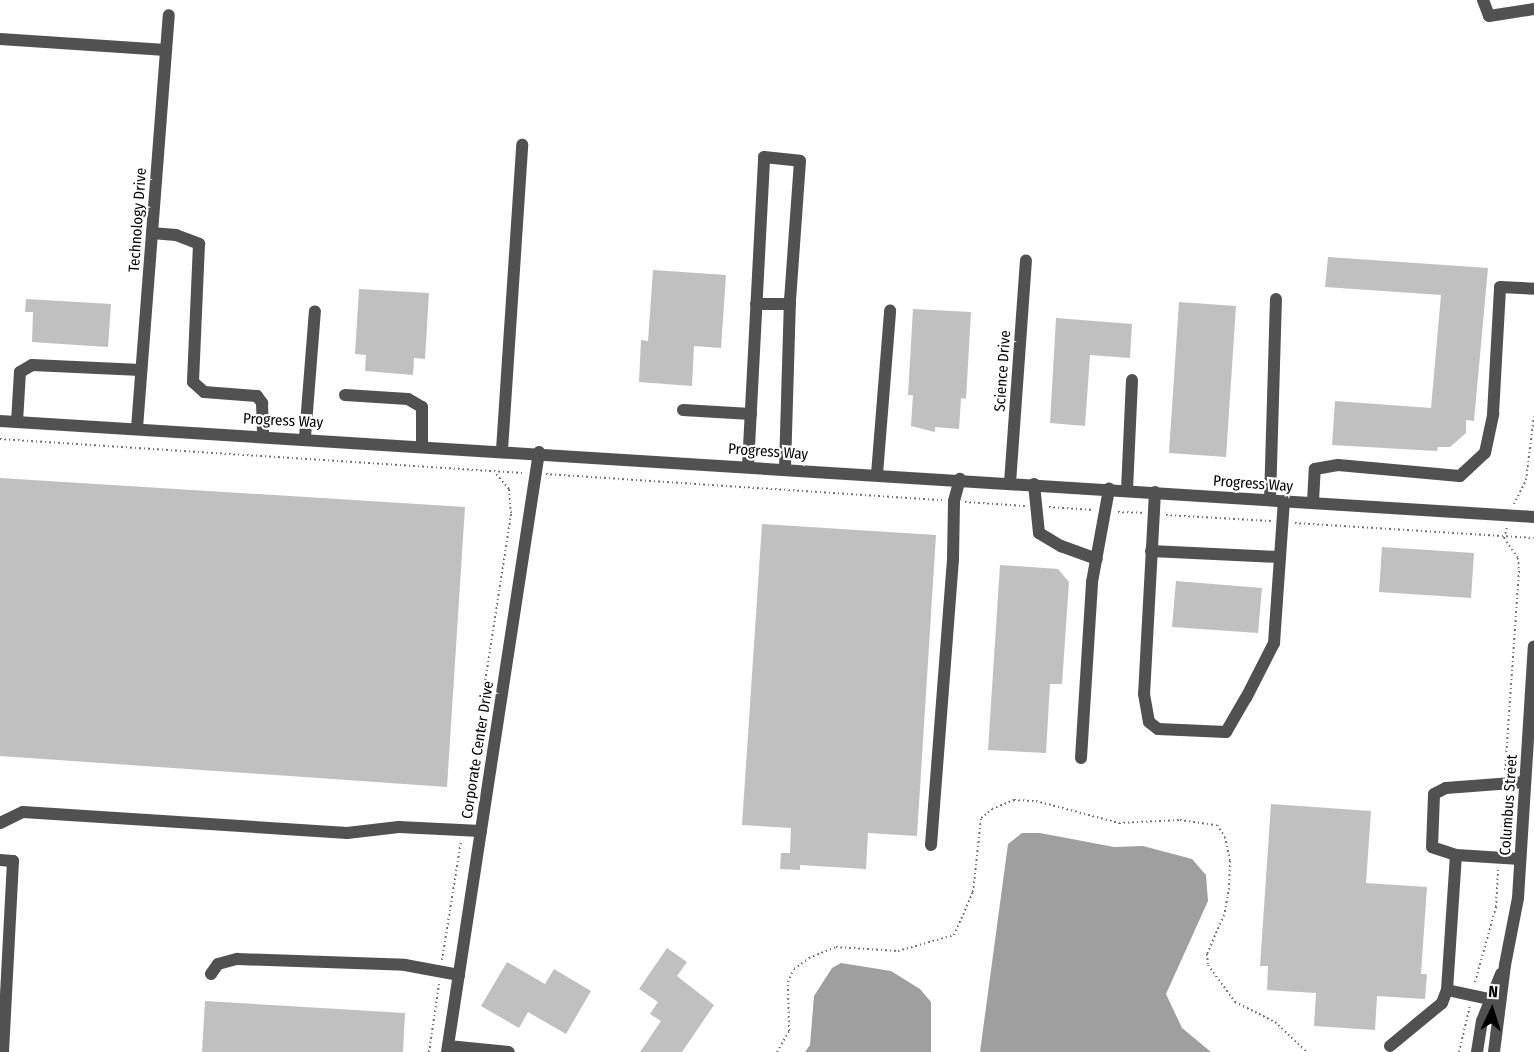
<!DOCTYPE html>
<html>
<head>
<meta charset="utf-8">
<style>
	body { margin:0 }
	#map { position:relative; width:1534px; height:1052px; overflow:hidden; background:#fff; font-family:"Fira Sans Condensed",sans-serif }
	div>[style] { position:absolute }
	.water>* { inset:0; background:#9f9f9f }
	.building>* { inset:0; background:#c0c0c0 }
	.path>* { height:2px; margin-top:-1px; transform-origin:0; background:repeating-linear-gradient(90deg,#737373 0 1.5px,transparent 0 4.5px) }
	.minor>* { height:12px; margin:-6px; padding:0 6px; transform-origin:6px; border-radius:6px; background:#515151 }
	span { translate:-50% -50%; white-space:nowrap; text-align:center; line-height:1.15; -webkit-text-stroke:4.5px #fff; paint-order:stroke }
	.street-label { font-size:15px; color:#000 }
	.north { position:absolute; left:1462px; top:980px; width:60px; height:60px; -webkit-text-stroke:4px #fff; paint-order:stroke; rotate:4deg; font-size:16px; font-weight:700; line-height:24px; text-align:center; color:#000 }
	.north::after { content:''; display:block; margin:auto; width:21px; height:27px; background:#000; clip-path:polygon(50% 0,100% 100%,50% 72%,0 100%) }
</style>
</head>
<body>
<div id="map">
	<div class="water">
		<i style="clip-path:polygon(1022px 833px,1040px 833px,1114px 847px,1143px 846px,1192px 859px,1206px 875px,1208px 901px,1166px 994px,1182px 1028px,1211px 1052px,980px 1052px,1008px 844px)"></i>
		<i style="clip-path:polygon(841px 963px,891px 971px,920px 989px,931px 1002px,931px 1052px,805px 1052px,810px 1045px,814px 996px,832px 968px)"></i>
	</div>
	<div class="building">
		<i style="clip-path:polygon(1328px 257px,1488px 268px,1474px 421px,1466px 420px,1466px 433px,1450px 447px,1438px 447px,1437px 451px,1332px 445px,1335px 401px,1431px 408px,1441px 295px,1325px 287px)"></i>
		<i style="clip-path:polygon(653px 270px,726px 275px,721px 348px,694px 346px,692px 386px,639px 382px,641px 340px,648px 341px)"></i>
		<i style="clip-path:polygon(359px 289px,429px 293px,425px 359px,414px 358px,413px 375px,365px 371px,366px 355px,355px 354px)"></i>
		<i style="clip-path:polygon(26px 299px,111px 304px,108px 347px,32px 342px,33px 312px,25px 312px)"></i>
		<i style="clip-path:polygon(1179px 302px,1236px 306px,1226px 457px,1169px 453px)"></i>
		<i style="clip-path:polygon(913px 309px,971px 312px,966px 399px,961px 398px,959px 429px,935px 427px,935px 432px,911px 426px,913px 395px,908px 395px)"></i>
		<i style="clip-path:polygon(1056px 318px,1132px 324px,1130px 358px,1090px 355px,1085px 426px,1050px 423px)"></i>
		<i style="clip-path:polygon(0 478px,465px 507px,447px 787px,0 756px)"></i>
		<i style="clip-path:polygon(762px 524px,936px 535px,917px 836px,868px 833px,866px 869px,800px 865px,800px 870px,780px 869px,781px 853px,790px 853px,791px 828px,742px 825px)"></i>
		<i style="clip-path:polygon(1382px 547px,1474px 553px,1471px 598px,1379px 592px)"></i>
		<i style="clip-path:polygon(1000px 565px,1058px 569px,1069px 582px,1062px 684px,1050px 684px,1046px 753px,988px 750px)"></i>
		<i style="clip-path:polygon(1176px 581px,1262px 588px,1258px 633px,1172px 627px)"></i>
		<i style="clip-path:polygon(1271px 804px,1371px 811px,1366px 883px,1427px 887px,1421px 974px,1427px 974px,1425px 999px,1377px 996px,1375px 1030px,1314px 1026px,1316px 993px,1267px 990px,1268px 966px,1260px 966px)"></i>
		<i style="clip-path:polygon(667px 948px,687px 962px,677px 976px,714px 1005px,682px 1052px,640px 1052px,661px 1021px,650px 1014px,658px 1002px,639px 989px)"></i>
		<i style="clip-path:polygon(507px 962px,545px 984px,554px 969px,591px 991px,566px 1034px,528px 1012px,519px 1028px,481px 1006px)"></i>
		<i style="clip-path:polygon(205px 1001px,405px 1013px,403px 1052px,202px 1052px)"></i>
	</div>
	<div class="path">
		<i style="left:0;top:439px;width:524px;rotate:3.72deg"></i>
		<i style="left:546px;top:474px;width:397px;rotate:3.8deg"></i>
		<i style="left:965px;top:502px;width:60px;rotate:3.8deg"></i>
		<i style="left:1514px;top:504px;width:27px;rotate:-63deg"></i>
		<i style="left:1526px;top:480px;width:64px;rotate:-82.9deg"></i>
		<i style="left:1049px;top:507px;width:45px;rotate:3.8deg"></i>
		<i style="left:1118px;top:512px;width:24px;rotate:2deg"></i>
		<i style="left:1166px;top:515px;width:105px;rotate:3.3deg"></i>
		<i style="left:1295px;top:523px;width:239px;rotate:3.6deg"></i>
		<i style="left:1504px;top:538px;width:24px;rotate:55deg"></i>
		<i style="left:1518px;top:558px;width:13px;rotate:86deg"></i>
		<i style="left:1519px;top:571px;width:202px;rotate:94deg"></i>
		<i style="left:1504px;top:538px;width:11px;rotate:-75deg"></i>
		<i style="left:464px;top:818px;width:309px;rotate:-81.2deg"></i>
		<i style="left:511px;top:513px;width:24px;rotate:-95deg"></i>
		<i style="left:509px;top:489px;width:21px;rotate:-131deg"></i>
		<i style="left:1501px;top:845px;width:48px;rotate:-85.2deg"></i>
		<i style="left:442px;top:960px;width:121px;rotate:-80.9deg"></i>
		<i style="left:1475px;top:982px;width:78px;rotate:-74.4deg"></i>
		<i style="left:1496px;top:907px;width:39px;rotate:-87deg"></i>
		<i style="left:429px;top:1052px;width:69px;rotate:-81.6deg"></i>
		<i style="left:777px;top:1052px;width:24px;rotate:-60deg"></i>
		<i style="left:789px;top:1031px;width:49px;rotate:-91.2deg"></i>
		<i style="left:788px;top:982px;width:14px;rotate:-65deg"></i>
		<i style="left:794px;top:969px;width:19px;rotate:-36deg"></i>
		<i style="left:809px;top:958px;width:29px;rotate:-22deg"></i>
		<i style="left:836px;top:947px;width:62px;rotate:3.7deg"></i>
		<i style="left:898px;top:951px;width:58px;rotate:-15.9deg"></i>
		<i style="left:954px;top:935px;width:47px;rotate:-66.2deg"></i>
		<i style="left:973px;top:892px;width:74px;rotate:-83.8deg"></i>
		<i style="left:981px;top:818px;width:14px;rotate:-39deg"></i>
		<i style="left:992px;top:809px;width:24px;rotate:-22deg"></i>
		<i style="left:1014px;top:800px;width:22px;rotate:3deg"></i>
		<i style="left:1036px;top:801px;width:86px;rotate:14.8deg"></i>
		<i style="left:1119px;top:823px;width:61px;rotate:-2.8deg"></i>
		<i style="left:1180px;top:820px;width:37px;rotate:8deg"></i>
		<i style="left:1217px;top:825px;width:14px;rotate:56deg"></i>
		<i style="left:1225px;top:837px;width:25px;rotate:78deg"></i>
		<i style="left:1230px;top:861px;width:27px;rotate:92deg"></i>
		<i style="left:1229px;top:888px;width:27px;rotate:100deg"></i>
		<i style="left:1224px;top:915px;width:43px;rotate:113.6deg"></i>
		<i style="left:1207px;top:954px;width:11px;rotate:85deg"></i>
		<i style="left:1208px;top:965px;width:46px;rotate:53.9deg"></i>
		<i style="left:1235px;top:1002px;width:45px;rotate:26.6deg"></i>
		<i style="left:1275px;top:1022px;width:44px;rotate:43.2deg"></i>
		<i style="left:1459px;top:1052px;width:47px;rotate:-76.6deg"></i>
	</div>
	<div class="minor">
		<i style="left:1483px;top:0;width:17px;rotate:69deg"></i>
		<i style="left:1489px;top:16px;width:46px;rotate:-8.8deg"></i>
		<i style="left:0;top:39px;width:166px;rotate:3.8deg"></i>
		<i style="left:152px;top:233px;width:24px;rotate:5deg"></i>
		<i style="left:176px;top:235px;width:25px;rotate:21deg"></i>
		<i style="left:199px;top:244px;width:138px;rotate:92.5deg"></i>
		<i style="left:193px;top:382px;width:15px;rotate:42deg"></i>
		<i style="left:204px;top:392px;width:53px;rotate:4.3deg"></i>
		<i style="left:257px;top:396px;width:9px;rotate:54deg"></i>
		<i style="left:262px;top:403px;width:32px;rotate:88deg"></i>
		<i style="left:756px;top:304px;width:34px"></i>
		<i style="left:345px;top:395px;width:63px;rotate:3.6deg"></i>
		<i style="left:408px;top:399px;width:16px;rotate:30deg"></i>
		<i style="left:422px;top:407px;width:38px;rotate:90deg"></i>
		<i style="left:683px;top:410px;width:68px;rotate:3.4deg"></i>
		<i style="left:0;top:421px;width:1537px;rotate:3.58deg"></i>
		<i style="left:17px;top:422px;width:50px;rotate:-86.6deg"></i>
		<i style="left:20px;top:372px;width:14px;rotate:-30deg"></i>
		<i style="left:32px;top:365px;width:109px;rotate:2.6deg"></i>
		<i style="left:137px;top:428px;width:414px;rotate:-85.6deg"></i>
		<i style="left:305px;top:437px;width:126px;rotate:-85.5deg"></i>
		<i style="left:502px;top:450px;width:306px;rotate:-86.2deg"></i>
		<i style="left:748px;top:466px;width:309px;rotate:-87deg"></i>
		<i style="left:764px;top:157px;width:36px;rotate:6deg"></i>
		<i style="left:800px;top:161px;width:138px;rotate:94.1deg"></i>
		<i style="left:790px;top:299px;width:169px;rotate:91.7deg"></i>
		<i style="left:877px;top:474px;width:164px;rotate:-85.4deg"></i>
		<i style="left:1010px;top:483px;width:223px;rotate:-85.9deg"></i>
		<i style="left:1034px;top:484px;width:49px;rotate:84.2deg"></i>
		<i style="left:1039px;top:533px;width:26px;rotate:31deg"></i>
		<i style="left:1061px;top:546px;width:38px;rotate:20deg"></i>
		<i style="left:1127px;top:490px;width:110px;rotate:-87.4deg"></i>
		<i style="left:1155px;top:492px;width:202px;rotate:93.1deg"></i>
		<i style="left:1144px;top:694px;width:28px;rotate:80deg"></i>
		<i style="left:1149px;top:722px;width:11px;rotate:38deg"></i>
		<i style="left:1158px;top:729px;width:68px;rotate:2.5deg"></i>
		<i style="left:1226px;top:732px;width:39px;rotate:-60deg"></i>
		<i style="left:1246px;top:698px;width:62px;rotate:-63deg"></i>
		<i style="left:1274px;top:643px;width:142px;rotate:-86deg"></i>
		<i style="left:1270px;top:500px;width:201px;rotate:-88.3deg"></i>
		<i style="left:1313px;top:502px;width:33px;rotate:-87deg"></i>
		<i style="left:1315px;top:469px;width:23px;rotate:-10deg"></i>
		<i style="left:1338px;top:465px;width:122px;rotate:5.2deg"></i>
		<i style="left:1460px;top:476px;width:34px;rotate:-43deg"></i>
		<i style="left:1485px;top:453px;width:40px;rotate:-78deg"></i>
		<i style="left:1493px;top:414px;width:127px;rotate:-86.8deg"></i>
		<i style="left:1500px;top:287px;width:34px;rotate:3deg"></i>
		<i style="left:1151px;top:551px;width:129px;rotate:2.7deg"></i>
		<i style="left:1081px;top:758px;width:176px;rotate:-86.4deg"></i>
		<i style="left:1092px;top:582px;width:95px;rotate:-79.6deg"></i>
		<i style="left:0;top:823px;width:25px;rotate:-26deg"></i>
		<i style="left:23px;top:812px;width:325px;rotate:3.7deg"></i>
		<i style="left:347px;top:833px;width:52px;rotate:-6.6deg"></i>
		<i style="left:399px;top:827px;width:82px;rotate:2.8deg"></i>
		<i style="left:931px;top:845px;width:287px;rotate:-85.6deg"></i>
		<i style="left:953px;top:559px;width:58px;rotate:-89deg"></i>
		<i style="left:954px;top:501px;width:23px;rotate:-75deg"></i>
		<i style="left:1520px;top:859px;width:64px;rotate:-176.4deg"></i>
		<i style="left:1456px;top:855px;width:25px;rotate:-162deg"></i>
		<i style="left:1432px;top:847px;width:53px;rotate:-87.8deg"></i>
		<i style="left:1434px;top:794px;width:13px;rotate:-27deg"></i>
		<i style="left:1446px;top:788px;width:79px;rotate:-4.3deg"></i>
		<i style="left:0;top:860px;width:13px;rotate:4deg"></i>
		<i style="left:13px;top:861px;width:191px;rotate:93deg"></i>
		<i style="left:211px;top:974px;width:12px;rotate:-55deg"></i>
		<i style="left:218px;top:964px;width:20px;rotate:-15deg"></i>
		<i style="left:237px;top:959px;width:168px;rotate:2deg"></i>
		<i style="left:405px;top:965px;width:55px;rotate:10.5deg"></i>
		<i style="left:1447px;top:990px;width:52px;rotate:12.2deg"></i>
		<i style="left:448px;top:1046px;width:61px;rotate:5.6deg"></i>
		<i style="left:1390px;top:1046px;width:67px;rotate:-39.6deg"></i>
		<i style="left:1442px;top:1003px;width:14px;rotate:-69deg"></i>
		<i style="left:1447px;top:990px;width:135px;rotate:-86.2deg"></i>
		<i style="left:447px;top:1052px;width:607px;rotate:-81.28deg"></i>
		<i style="left:1477px;top:1052px;width:31px;rotate:-81deg"></i>
		<i style="left:1482px;top:1021px;width:51px;rotate:-68deg"></i>
		<i style="left:1494px;top:1052px;width:88px;rotate:-82.8deg"></i>
		<i style="left:1505px;top:965px;width:68px;rotate:-79deg"></i>
		<i style="left:1518px;top:898px;width:252px;rotate:-86.4deg"></i>
	</div>
	<div class="street-label">
		<span style="left:138px;top:220px;rotate:-86deg">Technology Drive</span>
		<span style="left:1003px;top:371px;rotate:-86deg">Science Drive</span>
		<span style="left:283px;top:421px;rotate:3deg">Progress Way</span>
		<span style="left:768px;top:452px;rotate:4deg">Progress Way</span>
		<span style="left:1253px;top:484px;rotate:4deg">Progress Way</span>
		<span style="left:478px;top:750px;rotate:-81deg">Corporate Center Drive</span>
		<span style="left:1509px;top:805px;rotate:-86deg">Columbus Street</span>
	</div>
	<div class="north">N</div>
</div>
</body>
</html>
